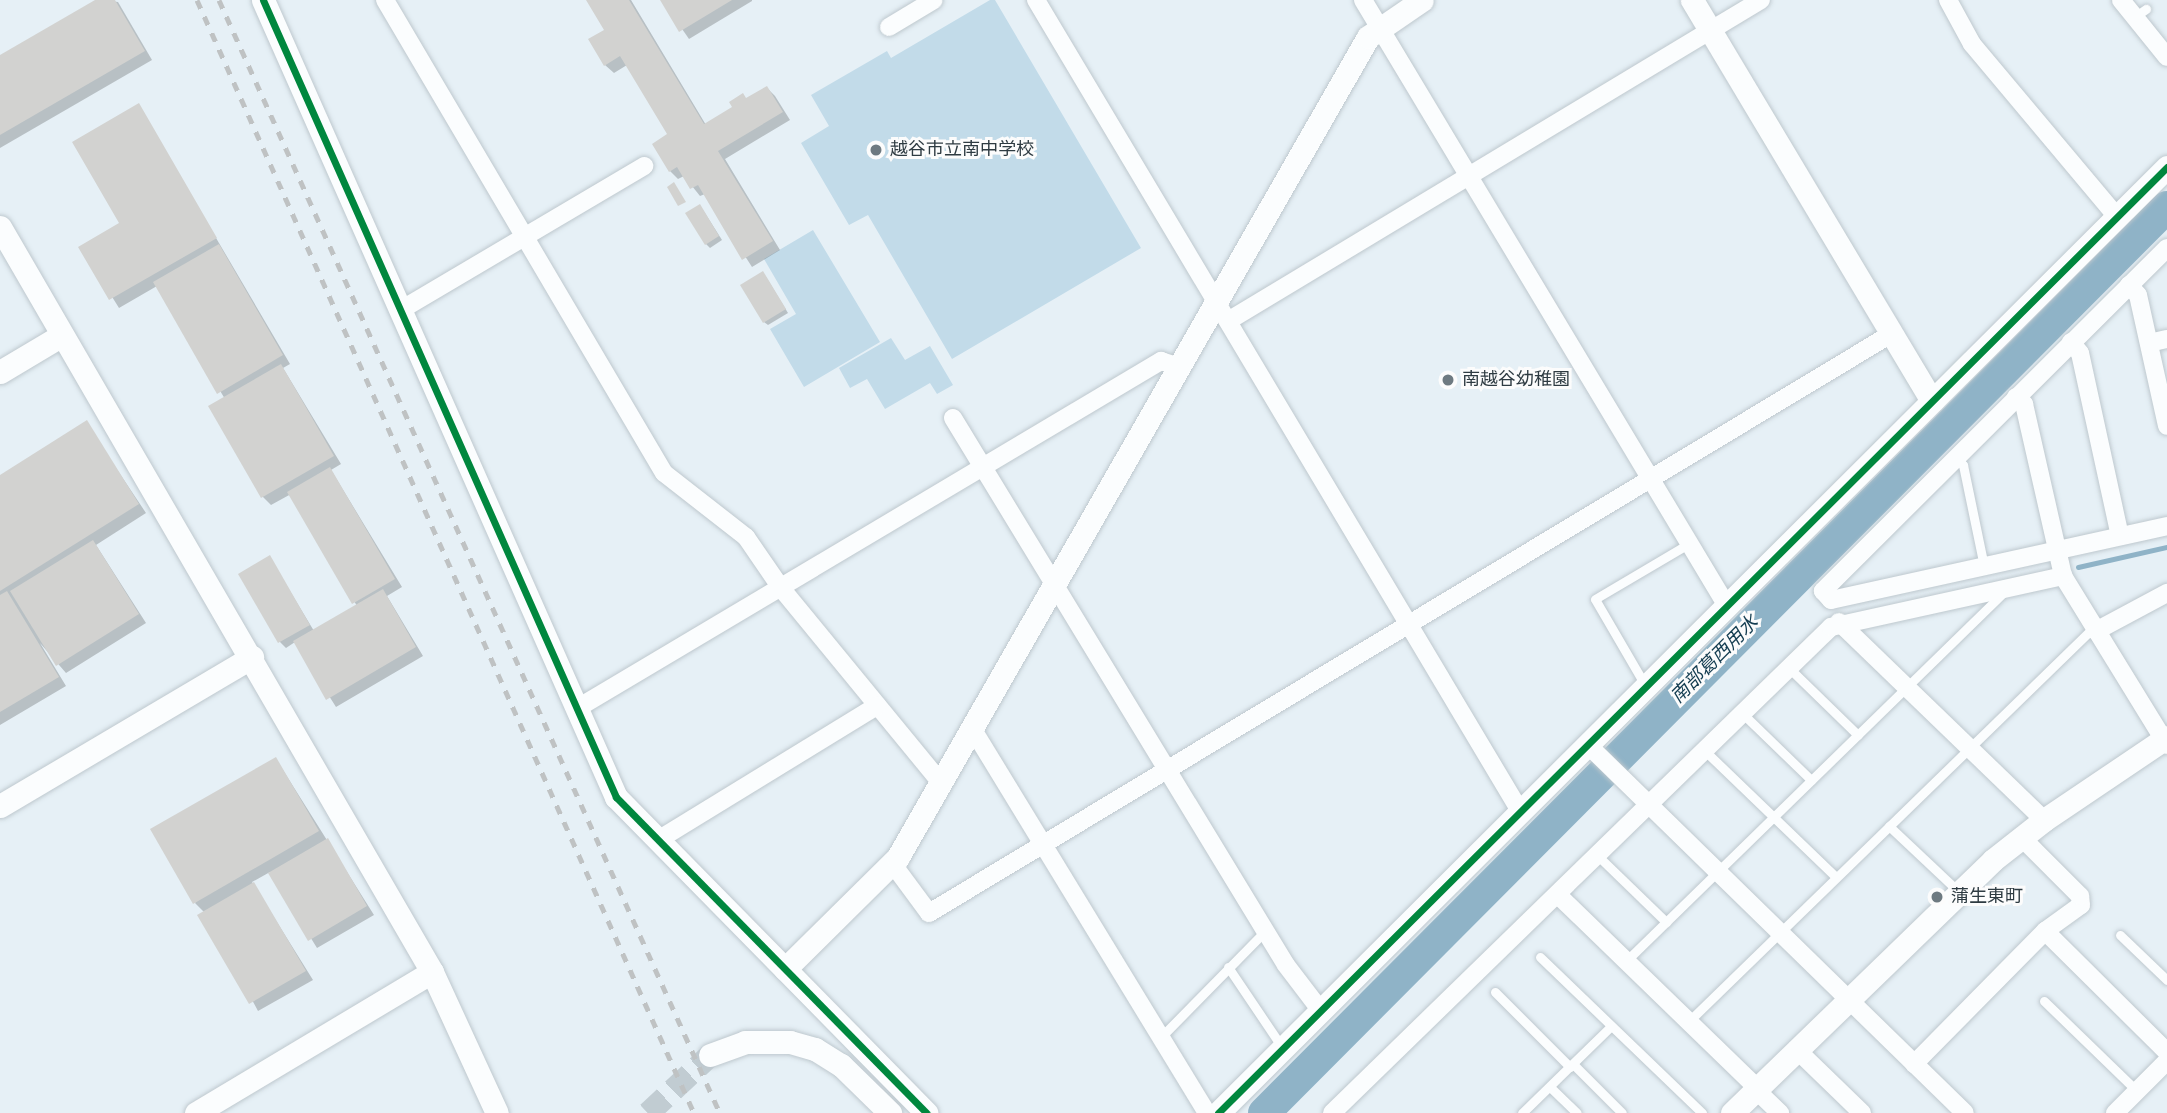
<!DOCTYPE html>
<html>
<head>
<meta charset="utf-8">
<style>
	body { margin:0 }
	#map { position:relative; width:2167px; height:1113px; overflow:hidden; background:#e6f0f6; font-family:"Source Sans 3","Noto Sans JP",sans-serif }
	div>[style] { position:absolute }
	.green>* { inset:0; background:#c2dbe9 }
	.shadow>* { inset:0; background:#0003 }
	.stream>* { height:5px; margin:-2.5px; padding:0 2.5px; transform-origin:2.5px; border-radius:2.5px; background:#8fb3c7 }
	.river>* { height:32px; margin:-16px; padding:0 16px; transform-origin:16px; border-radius:16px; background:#8fb3c7 }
	.building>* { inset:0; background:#d2d2d0 }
	.tertiary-tunnel>* { height:23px; margin-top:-11.5px; transform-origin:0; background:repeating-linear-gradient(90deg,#c1ccd2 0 23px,transparent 0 34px) }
	.roads { filter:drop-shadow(0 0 2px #bec8ce) drop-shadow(0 0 2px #bec8ce) }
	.service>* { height:9px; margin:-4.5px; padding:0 4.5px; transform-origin:4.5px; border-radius:4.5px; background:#fbfdfe }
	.minor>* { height:18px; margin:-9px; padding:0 9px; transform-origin:9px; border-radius:9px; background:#fbfdfe }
	.tertiary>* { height:23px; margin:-11.5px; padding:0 11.5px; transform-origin:11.5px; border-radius:11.5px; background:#fbfdfe }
	.rail>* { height:5px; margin-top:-2.5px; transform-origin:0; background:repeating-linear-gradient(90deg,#bfc2c3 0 9px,transparent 0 18px) }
	.cycleway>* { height:7px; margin:-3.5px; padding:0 3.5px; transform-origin:3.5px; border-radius:3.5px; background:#00873e }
	.dots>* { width:19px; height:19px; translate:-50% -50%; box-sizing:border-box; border:4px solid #fcfcfc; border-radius:50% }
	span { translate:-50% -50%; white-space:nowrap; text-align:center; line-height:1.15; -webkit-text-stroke:6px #fcfcfc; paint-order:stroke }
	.poi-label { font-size:18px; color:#2e3b42 }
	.left { translate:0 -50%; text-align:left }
	.water-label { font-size:19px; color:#143d51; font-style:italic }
</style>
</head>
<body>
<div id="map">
	<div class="green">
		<i style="clip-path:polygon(990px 0,995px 0,1141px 248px,952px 359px,868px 215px,849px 225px,801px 143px,829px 126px,811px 95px,887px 51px,891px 58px)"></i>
		<i style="clip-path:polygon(813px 230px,880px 342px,804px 387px,770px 329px,796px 314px,764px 259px)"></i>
		<i style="clip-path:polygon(891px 338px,905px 360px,930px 346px,953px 385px,937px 394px,930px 383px,885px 409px,867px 379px,850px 388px,839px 368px)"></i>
	</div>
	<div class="shadow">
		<i style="clip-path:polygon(99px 0,118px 2px,152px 60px,0 148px,0 57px)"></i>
		<i style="clip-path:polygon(588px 0,631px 0,706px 125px,767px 88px,775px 96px,790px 120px,725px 159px,780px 250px,752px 267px,705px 194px,700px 196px,684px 176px,678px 179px,670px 171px,669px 135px,627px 65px,614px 73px,605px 65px,606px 30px)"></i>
		<i style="clip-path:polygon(662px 0,752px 0,752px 1px,689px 39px)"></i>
		<i style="clip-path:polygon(138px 105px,290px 364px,283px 368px,341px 464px,331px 470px,402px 587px,387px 596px,423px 656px,336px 707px,295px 642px,286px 648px,280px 642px,241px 574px,270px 558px,314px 631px,357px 606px,291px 494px,271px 505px,263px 497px,225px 399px,157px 286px,119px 308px,81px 247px,121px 224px)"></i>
		<i style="clip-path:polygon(703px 210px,722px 240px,710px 248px,706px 244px)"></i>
		<i style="clip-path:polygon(766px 277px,788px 313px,768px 325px,764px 322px)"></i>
		<i style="clip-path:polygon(86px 423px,146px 513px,96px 545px,146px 623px,66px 673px,40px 643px,66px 686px,0 725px,0 477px)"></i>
		<i style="clip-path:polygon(276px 759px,374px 915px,317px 948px,270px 872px,252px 882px,313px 980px,258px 1011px,205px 913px,195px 903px)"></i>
	</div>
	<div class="stream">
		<i style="left:2078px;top:567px;width:91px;rotate:-12.7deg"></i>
	</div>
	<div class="river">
		<i style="left:1264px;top:1113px;width:1279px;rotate:-45.1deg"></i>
	</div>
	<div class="building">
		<i style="clip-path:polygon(95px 0,115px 0,145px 51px,0 135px,0 55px)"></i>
		<i style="clip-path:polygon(586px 0,629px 0,704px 124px,732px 107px,729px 102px,743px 93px,746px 98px,767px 86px,783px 112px,718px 151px,773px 241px,742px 260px,698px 185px,690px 189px,677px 167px,669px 172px,652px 144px,667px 134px,620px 56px,604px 66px,588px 39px,604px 30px)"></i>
		<i style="clip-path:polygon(660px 0,732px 0,679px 32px)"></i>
		<i style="clip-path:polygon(139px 103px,217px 238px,109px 300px,78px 247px,119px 223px,72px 142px)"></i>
		<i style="clip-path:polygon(674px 182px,686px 202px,678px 206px,667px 187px)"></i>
		<i style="clip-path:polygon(700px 204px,719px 236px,705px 245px,685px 213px)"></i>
		<i style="clip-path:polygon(219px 244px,283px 355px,217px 394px,153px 282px)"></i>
		<i style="clip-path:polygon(763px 271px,786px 309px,763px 323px,740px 285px)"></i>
		<i style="clip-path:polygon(281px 364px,334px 456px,261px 498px,208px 406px)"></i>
		<i style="clip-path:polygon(87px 420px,139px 504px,0 591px,0 475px)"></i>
		<i style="clip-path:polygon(330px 467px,395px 579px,352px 604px,287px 492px)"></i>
		<i style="clip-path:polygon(93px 540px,139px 614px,56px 666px,10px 591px)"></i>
		<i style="clip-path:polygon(270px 555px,310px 625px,278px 643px,238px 574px)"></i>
		<i style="clip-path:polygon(383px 589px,416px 647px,326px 700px,293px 641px)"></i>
		<i style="clip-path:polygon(7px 591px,59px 677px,0 712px,0 595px)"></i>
		<i style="clip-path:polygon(276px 757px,319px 831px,193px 904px,150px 829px)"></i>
		<i style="clip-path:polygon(328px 838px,367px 906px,308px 941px,268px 873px)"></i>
		<i style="clip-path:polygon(254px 882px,306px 971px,249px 1004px,197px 915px)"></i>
	</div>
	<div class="tertiary-tunnel">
		<i style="left:648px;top:1113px;width:85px;rotate:-43.1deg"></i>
	</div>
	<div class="roads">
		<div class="service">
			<i style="left:2133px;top:18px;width:16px;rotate:-35deg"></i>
			<i style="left:1956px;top:457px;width:11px;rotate:49deg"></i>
			<i style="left:1963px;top:465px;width:103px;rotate:78.3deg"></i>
			<i style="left:1789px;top:668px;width:96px;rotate:44.2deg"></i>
			<i style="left:1645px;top:685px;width:99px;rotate:-120.2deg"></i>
			<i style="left:1595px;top:599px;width:108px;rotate:-30.6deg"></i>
			<i style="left:1743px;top:714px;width:95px;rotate:44.1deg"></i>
			<i style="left:1705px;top:751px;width:182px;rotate:43.9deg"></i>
			<i style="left:1889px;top:826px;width:95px;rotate:43.3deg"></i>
			<i style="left:1598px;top:856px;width:95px;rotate:44.1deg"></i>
			<i style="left:2120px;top:935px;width:65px;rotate:43.8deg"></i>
			<i style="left:1540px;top:957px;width:225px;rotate:43.9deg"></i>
			<i style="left:1626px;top:961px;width:527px;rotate:-44.31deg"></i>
			<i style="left:1228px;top:967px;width:97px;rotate:56deg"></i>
			<i style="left:1495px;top:992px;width:106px;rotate:45deg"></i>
			<i style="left:2044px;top:1001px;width:129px;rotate:44.1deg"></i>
			<i style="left:1688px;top:1022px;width:566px;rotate:-44.21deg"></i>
			<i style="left:1161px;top:1037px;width:148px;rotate:-45.5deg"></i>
			<i style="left:1573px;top:1064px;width:69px;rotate:45deg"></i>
			<i style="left:1550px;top:1087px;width:37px;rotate:44deg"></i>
			<i style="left:1522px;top:1113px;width:124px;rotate:-44.3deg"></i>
		</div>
		<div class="minor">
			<i style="left:385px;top:0;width:549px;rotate:59.47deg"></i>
			<i style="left:664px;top:473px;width:104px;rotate:38deg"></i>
			<i style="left:746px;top:537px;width:62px;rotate:55.5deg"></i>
			<i style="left:781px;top:588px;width:254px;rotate:50.6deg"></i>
			<i style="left:1036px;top:0;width:944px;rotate:59.17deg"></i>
			<i style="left:1363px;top:0;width:707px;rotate:59.01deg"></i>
			<i style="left:1948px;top:0;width:50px;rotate:61.4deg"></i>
			<i style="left:1972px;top:44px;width:226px;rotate:50deg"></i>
			<i style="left:2121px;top:0;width:73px;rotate:51.1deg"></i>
			<i style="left:889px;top:27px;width:52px;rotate:-31deg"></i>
			<i style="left:2167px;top:248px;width:486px;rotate:135.1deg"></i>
			<i style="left:1823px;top:591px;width:12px;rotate:48deg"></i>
			<i style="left:1831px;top:600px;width:344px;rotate:-12.4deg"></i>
			<i style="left:2129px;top:285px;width:13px;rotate:48deg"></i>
			<i style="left:2138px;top:295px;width:134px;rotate:77.5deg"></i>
			<i style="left:399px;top:311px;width:285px;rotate:-30.6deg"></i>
			<i style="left:1228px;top:321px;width:622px;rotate:-31.06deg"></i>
			<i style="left:2071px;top:342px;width:14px;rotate:51deg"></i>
			<i style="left:2080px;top:353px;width:187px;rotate:77.7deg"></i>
			<i style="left:2149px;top:343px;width:18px;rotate:-13deg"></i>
			<i style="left:2016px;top:397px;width:11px;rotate:41deg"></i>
			<i style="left:2024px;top:404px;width:176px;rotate:77.2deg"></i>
			<i style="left:2063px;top:576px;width:198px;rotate:58.4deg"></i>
			<i style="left:953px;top:418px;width:640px;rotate:58.67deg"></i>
			<i style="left:1286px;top:965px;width:58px;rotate:52.7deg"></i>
			<i style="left:1839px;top:622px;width:285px;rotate:44deg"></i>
			<i style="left:2096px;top:631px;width:81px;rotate:-28.2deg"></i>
			<i style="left:576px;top:709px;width:681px;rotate:-30.75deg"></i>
			<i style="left:1161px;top:361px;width:19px;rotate:18deg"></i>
			<i style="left:972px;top:728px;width:451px;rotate:58.6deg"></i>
			<i style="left:1589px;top:746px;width:525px;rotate:44.31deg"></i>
			<i style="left:658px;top:840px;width:257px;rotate:-31.5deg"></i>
			<i style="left:892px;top:863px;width:62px;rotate:53.5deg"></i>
			<i style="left:929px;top:913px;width:1123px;rotate:-31.04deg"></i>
			<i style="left:1558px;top:895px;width:277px;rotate:44.1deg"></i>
			<i style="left:2045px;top:931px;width:172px;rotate:44.8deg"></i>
			<i style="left:1796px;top:1049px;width:92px;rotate:44.1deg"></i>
			<i style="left:1914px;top:1064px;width:187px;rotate:-45.4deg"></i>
			<i style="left:2045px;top:931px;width:44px;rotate:-35.8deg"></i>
			<i style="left:2081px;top:905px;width:9px;rotate:-96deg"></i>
			<i style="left:2080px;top:896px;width:83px;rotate:-135deg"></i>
			<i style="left:1755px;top:1089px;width:35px;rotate:44deg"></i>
			<i style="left:1332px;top:1113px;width:697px;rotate:-44.24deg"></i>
			<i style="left:1831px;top:627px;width:238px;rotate:-12.4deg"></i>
			<i style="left:2115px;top:1113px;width:74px;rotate:-45deg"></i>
		</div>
		<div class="tertiary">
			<i style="left:263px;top:0;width:872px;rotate:66.11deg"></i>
			<i style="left:616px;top:797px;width:443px;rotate:45.5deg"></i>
			<i style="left:1692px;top:0;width:467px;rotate:59.1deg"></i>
			<i style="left:0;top:227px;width:861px;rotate:59.89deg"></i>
			<i style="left:432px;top:972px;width:155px;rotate:65.3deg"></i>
			<i style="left:0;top:372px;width:72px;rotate:-30.8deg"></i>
			<i style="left:0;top:806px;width:293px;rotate:-30.6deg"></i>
			<i style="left:785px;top:969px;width:159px;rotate:-44.7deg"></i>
			<i style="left:898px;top:857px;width:945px;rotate:-60.18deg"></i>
			<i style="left:1368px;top:37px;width:65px;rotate:-34.4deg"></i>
			<i style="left:710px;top:1055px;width:37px;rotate:-20deg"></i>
			<i style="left:745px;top:1042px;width:45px"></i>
			<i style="left:790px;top:1042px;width:26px;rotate:16deg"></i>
			<i style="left:815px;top:1049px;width:31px;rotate:32deg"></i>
			<i style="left:841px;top:1065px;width:69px;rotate:44.4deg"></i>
			<i style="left:196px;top:1113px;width:275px;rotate:-30.9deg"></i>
			<i style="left:1218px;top:1113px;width:1340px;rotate:-44.91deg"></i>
			<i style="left:1732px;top:1113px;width:363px;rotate:-44.1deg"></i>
			<i style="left:1993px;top:860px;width:65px;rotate:-38.1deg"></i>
			<i style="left:2044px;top:820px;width:148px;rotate:-34deg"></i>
		</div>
	</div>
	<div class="rail">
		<i style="left:197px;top:0;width:1219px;rotate:65.94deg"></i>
		<i style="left:219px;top:0;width:1221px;rotate:65.77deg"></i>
	</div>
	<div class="cycleway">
		<i style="left:263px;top:0;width:872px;rotate:66.11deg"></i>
		<i style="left:616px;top:797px;width:443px;rotate:45.5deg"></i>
		<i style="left:1218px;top:1113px;width:1340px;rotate:-44.91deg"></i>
	</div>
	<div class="dots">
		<i style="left:876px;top:150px;background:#6e7a81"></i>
		<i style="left:1448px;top:380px;background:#6e7a81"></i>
		<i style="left:1937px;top:897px;background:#6e7a81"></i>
	</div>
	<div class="poi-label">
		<span class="left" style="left:890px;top:150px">越谷市立南中学校</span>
		<span class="left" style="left:1462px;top:380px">南越谷幼稚園</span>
		<span class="left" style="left:1951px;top:897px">蒲生東町</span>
	</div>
	<div class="water-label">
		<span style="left:1715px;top:660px;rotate:-45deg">南部葛西用水</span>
	</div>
</div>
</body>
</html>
